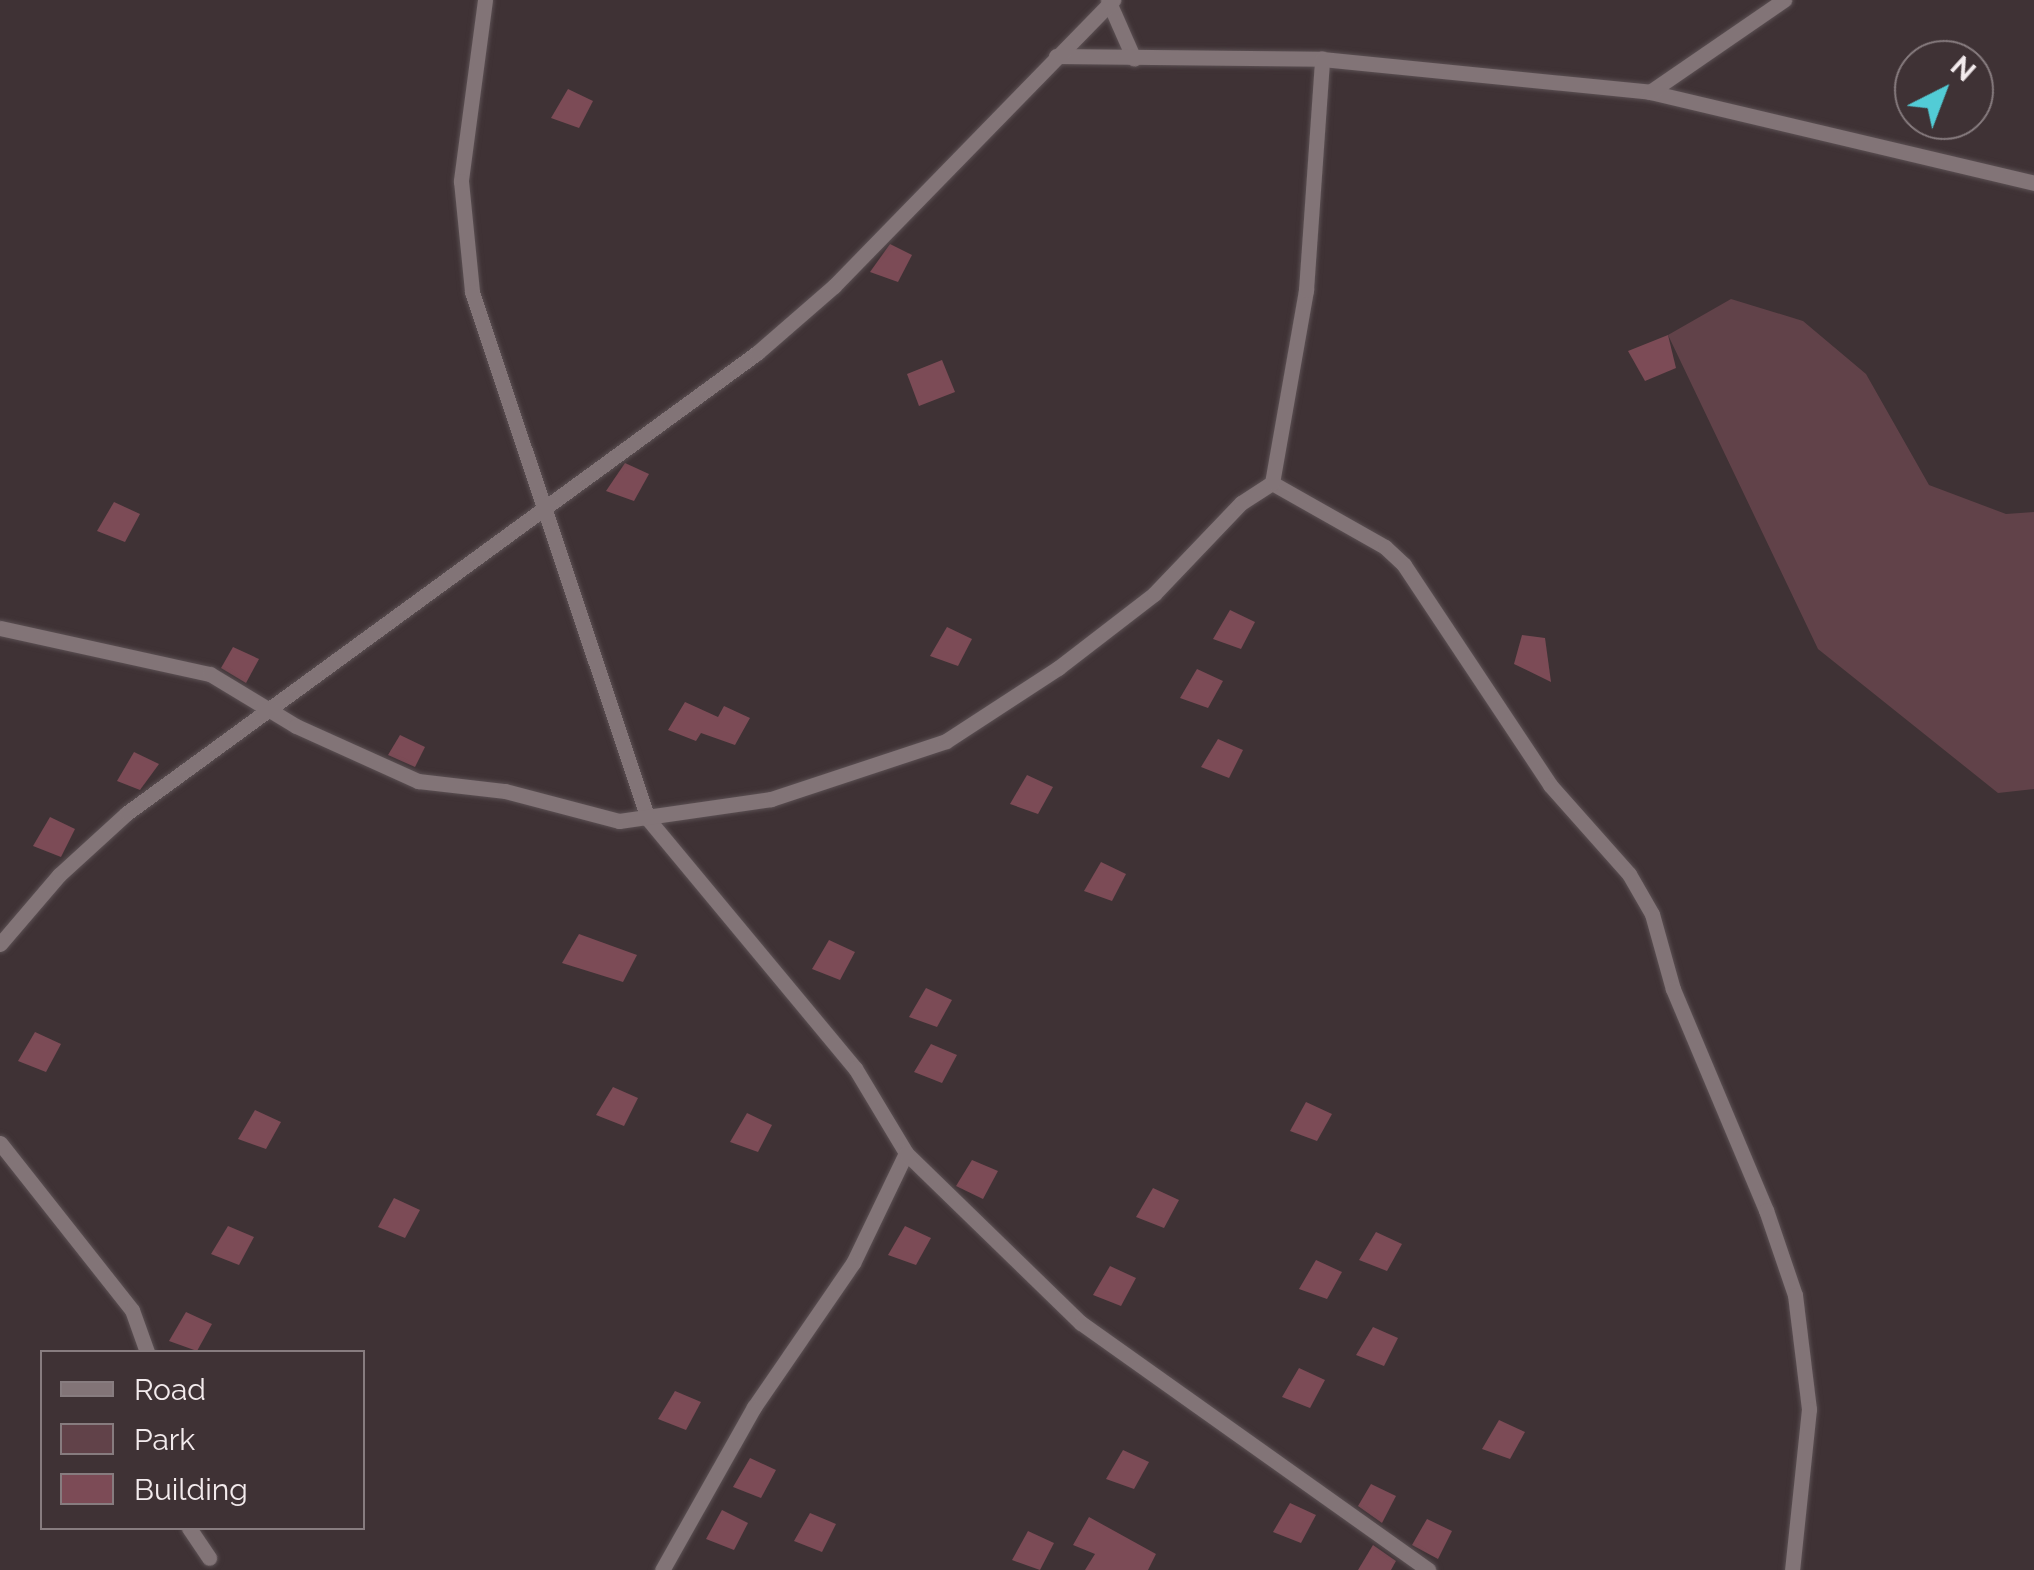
<!DOCTYPE html>
<html>
<head>
<meta charset="utf-8">
<style>
	body { margin:0 }
	#map { position:relative; width:2034px; height:1570px; overflow:hidden; background:#3f3235; font-family:Raleway,sans-serif }
	div>[style] { position:absolute }
	.green>* { inset:0; background:#614249 }
	.building>* { inset:0; background:#7c4b56 }
	.roads { filter:drop-shadow(0 0 2px #5b5053) drop-shadow(0 0 2px #5b5053) }
	.street>* { height:15px; margin:-7.5px; padding:0 7.5px; transform-origin:7.5px; border-radius:7.5px; background:#827477 }
	span { translate:-50% -50%; white-space:nowrap; text-align:center; line-height:1.15; -webkit-text-stroke:8px #3f3235; paint-order:stroke }
	.legend { position:absolute; left:40px; top:1350px; width:325px; height:180px; box-sizing:border-box; background:#3f3235; border:2px solid #877c7f; margin:0; padding:12px 18px; list-style:none; font-size:30px; color:#f3ebed }
	.legend li { display:flex; align-items:center; gap:20px; height:50px }
	.legend b { width:50px; border:2px solid #877c7f }
	.north { position:absolute; left:1894px; top:40px; width:100px; height:100px; box-sizing:border-box; background:#3f3235; border:2px solid #877c7f; border-radius:50%; rotate:42deg; font-size:28px; font-weight:700; line-height:40px; text-align:center; color:#f3ebed }
	.north::after { content:''; display:block; margin:auto; width:35px; height:45px; background:#52ccd6; clip-path:polygon(50% 0,100% 100%,50% 72%,0 100%) }
</style>
</head>
<body>
<div id="map">
	<div class="green">
		<i style="clip-path:polygon(1731px 299px,1803px 321px,1866px 374px,1929px 485px,2006px 514px,2034px 512px,2034px 789px,1998px 793px,1818px 649px,1668px 335px)"></i>
	</div>
	<div class="building">
		<i style="clip-path:polygon(568px 89px,593px 101px,579px 128px,551px 118px)"></i>
		<i style="clip-path:polygon(890px 244px,912px 255px,898px 282px,870px 272px)"></i>
		<i style="clip-path:polygon(1668px 335px,1676px 368px,1645px 381px,1628px 351px)"></i>
		<i style="clip-path:polygon(942px 360px,955px 392px,919px 406px,907px 374px)"></i>
		<i style="clip-path:polygon(625px 463px,649px 474px,634px 501px,606px 491px)"></i>
		<i style="clip-path:polygon(114px 502px,140px 514px,125px 542px,97px 531px)"></i>
		<i style="clip-path:polygon(1230px 610px,1255px 622px,1241px 649px,1213px 639px)"></i>
		<i style="clip-path:polygon(947px 627px,972px 639px,958px 666px,930px 656px)"></i>
		<i style="clip-path:polygon(1522px 635px,1545px 638px,1551px 682px,1514px 664px)"></i>
		<i style="clip-path:polygon(233px 647px,259px 659px,246px 683px,221px 668px)"></i>
		<i style="clip-path:polygon(1197px 669px,1223px 681px,1208px 708px,1180px 698px)"></i>
		<i style="clip-path:polygon(685px 702px,718px 717px,724px 706px,750px 718px,735px 745px,701px 733px,696px 741px,668px 730px)"></i>
		<i style="clip-path:polygon(400px 735px,425px 747px,415px 767px,388px 755px)"></i>
		<i style="clip-path:polygon(1218px 739px,1243px 750px,1229px 778px,1201px 767px)"></i>
		<i style="clip-path:polygon(134px 752px,159px 764px,140px 790px,117px 781px)"></i>
		<i style="clip-path:polygon(1027px 775px,1053px 787px,1038px 814px,1010px 804px)"></i>
		<i style="clip-path:polygon(50px 817px,75px 829px,61px 857px,33px 846px)"></i>
		<i style="clip-path:polygon(1101px 862px,1126px 874px,1112px 901px,1084px 891px)"></i>
		<i style="clip-path:polygon(579px 934px,637px 955px,623px 982px,562px 963px)"></i>
		<i style="clip-path:polygon(829px 940px,855px 952px,840px 980px,812px 969px)"></i>
		<i style="clip-path:polygon(926px 988px,952px 1000px,937px 1027px,909px 1017px)"></i>
		<i style="clip-path:polygon(35px 1032px,61px 1044px,46px 1072px,18px 1061px)"></i>
		<i style="clip-path:polygon(931px 1044px,957px 1055px,942px 1083px,914px 1072px)"></i>
		<i style="clip-path:polygon(613px 1087px,638px 1098px,624px 1126px,596px 1115px)"></i>
		<i style="clip-path:polygon(1306px 1102px,1332px 1114px,1317px 1141px,1290px 1131px)"></i>
		<i style="clip-path:polygon(255px 1110px,281px 1122px,266px 1149px,238px 1139px)"></i>
		<i style="clip-path:polygon(747px 1113px,772px 1125px,758px 1152px,730px 1142px)"></i>
		<i style="clip-path:polygon(972px 1160px,998px 1171px,983px 1199px,956px 1186px)"></i>
		<i style="clip-path:polygon(1153px 1188px,1179px 1200px,1164px 1228px,1136px 1217px)"></i>
		<i style="clip-path:polygon(394px 1198px,420px 1210px,405px 1238px,378px 1227px)"></i>
		<i style="clip-path:polygon(228px 1226px,254px 1237px,239px 1265px,211px 1254px)"></i>
		<i style="clip-path:polygon(905px 1226px,931px 1238px,916px 1265px,888px 1255px)"></i>
		<i style="clip-path:polygon(1376px 1232px,1402px 1244px,1387px 1271px,1359px 1260px)"></i>
		<i style="clip-path:polygon(1316px 1260px,1342px 1272px,1327px 1299px,1299px 1289px)"></i>
		<i style="clip-path:polygon(1110px 1266px,1136px 1278px,1121px 1306px,1093px 1295px)"></i>
		<i style="clip-path:polygon(186px 1312px,212px 1324px,197px 1351px,169px 1341px)"></i>
		<i style="clip-path:polygon(1373px 1327px,1398px 1338px,1384px 1366px,1356px 1355px)"></i>
		<i style="clip-path:polygon(1299px 1368px,1325px 1380px,1310px 1408px,1282px 1397px)"></i>
		<i style="clip-path:polygon(675px 1391px,701px 1402px,686px 1430px,658px 1419px)"></i>
		<i style="clip-path:polygon(1499px 1420px,1525px 1432px,1510px 1459px,1482px 1449px)"></i>
		<i style="clip-path:polygon(1123px 1450px,1149px 1462px,1134px 1489px,1106px 1479px)"></i>
		<i style="clip-path:polygon(750px 1458px,776px 1470px,761px 1498px,733px 1487px)"></i>
		<i style="clip-path:polygon(1371px 1484px,1396px 1496px,1382px 1523px,1358px 1506px)"></i>
		<i style="clip-path:polygon(1290px 1503px,1316px 1515px,1301px 1543px,1273px 1532px)"></i>
		<i style="clip-path:polygon(722px 1510px,748px 1523px,734px 1550px,706px 1539px)"></i>
		<i style="clip-path:polygon(810px 1513px,836px 1524px,822px 1552px,794px 1541px)"></i>
		<i style="clip-path:polygon(1089px 1517px,1156px 1554px,1148px 1570px,1085px 1570px,1095px 1554px,1073px 1545px)"></i>
		<i style="clip-path:polygon(1427px 1519px,1452px 1531px,1438px 1559px,1412px 1545px)"></i>
		<i style="clip-path:polygon(1028px 1531px,1054px 1543px,1040px 1570px,1012px 1560px)"></i>
		<i style="clip-path:polygon(1373px 1545px,1396px 1561px,1391px 1570px,1358px 1570px)"></i>
	</div>
	<div class="roads">
		<div class="street">
			<i style="left:485px;top:0;width:183px;rotate:97.6deg"></i>
			<i style="left:461px;top:181px;width:112px;rotate:84.3deg"></i>
			<i style="left:472px;top:292px;width:556px;rotate:71.53deg"></i>
			<i style="left:648px;top:819px;width:324px;rotate:50.3deg"></i>
			<i style="left:855px;top:1068px;width:99px;rotate:59deg"></i>
			<i style="left:906px;top:1153px;width:122px;rotate:115.7deg"></i>
			<i style="left:853px;top:1263px;width:175px;rotate:124.5deg"></i>
			<i style="left:754px;top:1407px;width:187px;rotate:119.4deg"></i>
			<i style="left:1108px;top:0;width:64px;rotate:66.2deg"></i>
			<i style="left:1056px;top:56px;width:266px;rotate:0.6deg"></i>
			<i style="left:1322px;top:59px;width:330px;rotate:5.7deg"></i>
			<i style="left:1650px;top:92px;width:395px;rotate:13.3deg"></i>
			<i style="left:1650px;top:92px;width:163px;rotate:-34.5deg"></i>
			<i style="left:1272px;top:483px;width:130px;rotate:29.5deg"></i>
			<i style="left:1385px;top:547px;width:26px;rotate:43deg"></i>
			<i style="left:1404px;top:565px;width:264px;rotate:56.4deg"></i>
			<i style="left:1550px;top:785px;width:119px;rotate:48.4deg"></i>
			<i style="left:1629px;top:874px;width:46px;rotate:60.1deg"></i>
			<i style="left:1652px;top:914px;width:78px;rotate:74.4deg"></i>
			<i style="left:1673px;top:989px;width:240px;rotate:67.2deg"></i>
			<i style="left:1766px;top:1210px;width:90px;rotate:71.2deg"></i>
			<i style="left:1795px;top:1295px;width:115px;rotate:83deg"></i>
			<i style="left:1809px;top:1409px;width:162px;rotate:96deg"></i>
			<i style="left:0;top:628px;width:215px;rotate:12.4deg"></i>
			<i style="left:210px;top:674px;width:100px;rotate:31.2deg"></i>
			<i style="left:296px;top:726px;width:134px;rotate:24.3deg"></i>
			<i style="left:418px;top:781px;width:88px;rotate:6.6deg"></i>
			<i style="left:505px;top:791px;width:118px;rotate:14.7deg"></i>
			<i style="left:619px;top:821px;width:154px;rotate:-8.2deg"></i>
			<i style="left:771px;top:799px;width:184px;rotate:-18.3deg"></i>
			<i style="left:946px;top:741px;width:134px;rotate:-33.1deg"></i>
			<i style="left:1058px;top:668px;width:121px;rotate:-37.6deg"></i>
			<i style="left:1154px;top:594px;width:126px;rotate:-46.3deg"></i>
			<i style="left:1241px;top:503px;width:37px;rotate:-33deg"></i>
			<i style="left:1272px;top:483px;width:196px;rotate:-80deg"></i>
			<i style="left:1306px;top:290px;width:232px;rotate:-86deg"></i>
			<i style="left:0;top:944px;width:91px;rotate:-49.5deg"></i>
			<i style="left:59px;top:875px;width:92px;rotate:-42.4deg"></i>
			<i style="left:127px;top:813px;width:780px;rotate:-36.14deg"></i>
			<i style="left:757px;top:353px;width:102px;rotate:-41deg"></i>
			<i style="left:834px;top:286px;width:400px;rotate:-45.7deg"></i>
			<i style="left:0;top:1143px;width:213px;rotate:51.7deg"></i>
			<i style="left:132px;top:1310px;width:45px;rotate:70.3deg"></i>
			<i style="left:906px;top:1153px;width:244px;rotate:44.2deg"></i>
			<i style="left:1081px;top:1323px;width:426px;rotate:35.4deg"></i>
			<i style="left:189px;top:1528px;width:36px;rotate:56deg"></i>
		</div>
	</div>
	<ul class="legend">
	<li><b style="height:12px;background:#827477"></b>Road</li>
	<li><b style="height:28px;background:#614249"></b>Park</li>
	<li><b style="height:28px;background:#7c4b56"></b>Building</li>
	</ul>
	<div class="north">N</div>
</div>
</body>
</html>
